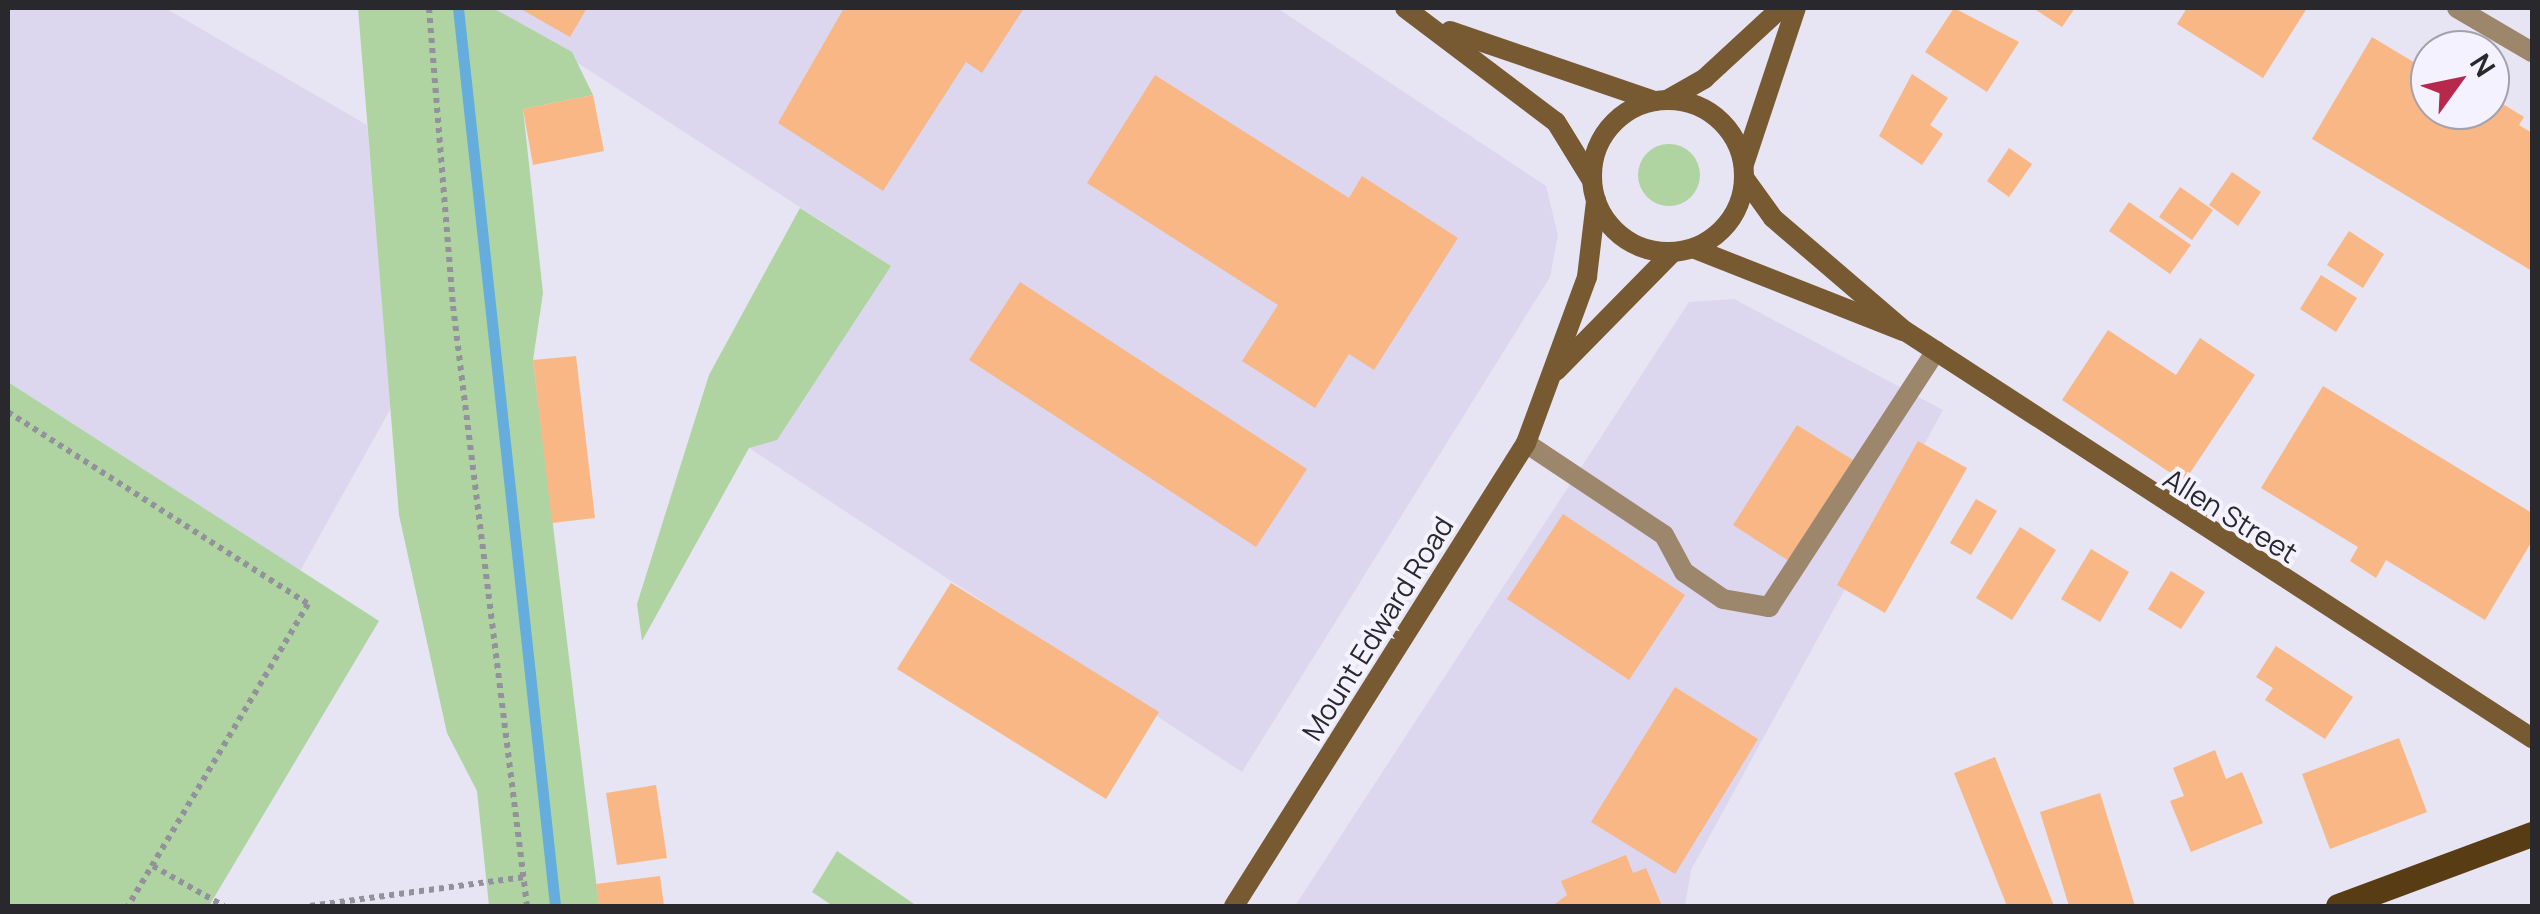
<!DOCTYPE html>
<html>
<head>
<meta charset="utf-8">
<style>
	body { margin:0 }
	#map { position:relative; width:2540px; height:914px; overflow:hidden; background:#e7e4f3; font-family:Manrope,sans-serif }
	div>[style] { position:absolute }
	.built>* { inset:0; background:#dcd7ee }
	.green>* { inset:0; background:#afd4a1 }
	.round { border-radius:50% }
	.stream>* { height:11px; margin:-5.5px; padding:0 5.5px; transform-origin:5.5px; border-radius:5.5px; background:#65addc }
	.building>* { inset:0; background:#f8b785 }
	.path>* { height:6px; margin-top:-3px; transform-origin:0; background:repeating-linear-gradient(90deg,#93919c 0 5px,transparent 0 10px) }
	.lane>* { height:20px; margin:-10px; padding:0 10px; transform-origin:10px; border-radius:10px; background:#9c876d }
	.street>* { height:20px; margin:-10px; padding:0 10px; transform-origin:10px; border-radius:10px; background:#9c876d }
	.secondary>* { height:20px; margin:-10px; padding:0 10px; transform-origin:10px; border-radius:10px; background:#785a32 }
	.secondary>.ring { margin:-10px; padding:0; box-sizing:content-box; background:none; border:20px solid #785a32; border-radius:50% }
	.primary>* { height:25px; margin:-12.5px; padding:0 12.5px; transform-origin:12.5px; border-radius:12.5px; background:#583c13 }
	span { translate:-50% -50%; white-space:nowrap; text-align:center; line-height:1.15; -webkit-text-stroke:8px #f4f2fe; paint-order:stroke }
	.street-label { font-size:28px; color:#29282d }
	.frame { position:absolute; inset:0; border:10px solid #29282d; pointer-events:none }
	.north { position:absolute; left:2410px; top:30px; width:100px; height:100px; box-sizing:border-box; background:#f4f2fe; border:2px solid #a3a1aa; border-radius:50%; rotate:57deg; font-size:28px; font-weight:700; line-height:40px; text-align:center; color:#29282d }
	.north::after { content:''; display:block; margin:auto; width:35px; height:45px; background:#b8274c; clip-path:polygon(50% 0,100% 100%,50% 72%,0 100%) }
</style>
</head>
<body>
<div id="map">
	<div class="built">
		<i style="clip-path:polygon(8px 8px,165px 8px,367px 125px,391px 408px,300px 571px,8px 382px)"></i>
		<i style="clip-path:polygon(493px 8px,1277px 8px,1546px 186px,1558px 235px,1550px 277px,1242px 772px,749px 448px,891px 266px)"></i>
		<i style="clip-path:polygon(1734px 299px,1943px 410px,1691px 870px,1685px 906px,1295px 906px,1689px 302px)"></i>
	</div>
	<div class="green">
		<i style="clip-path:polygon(358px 8px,493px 8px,572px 52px,593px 95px,523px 109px,543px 293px,533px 360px,599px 906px,489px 906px,477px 791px,447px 733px,399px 515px)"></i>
		<i class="round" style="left:1638px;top:144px;width:62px;height:62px"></i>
		<i style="clip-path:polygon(800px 208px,891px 266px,777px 440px,749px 448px,642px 641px,637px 604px,709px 375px)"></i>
		<i style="clip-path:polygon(8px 382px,379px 621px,209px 906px,8px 906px)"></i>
		<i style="clip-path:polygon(837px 851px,917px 906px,833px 906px,812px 892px)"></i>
	</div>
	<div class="stream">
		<i style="left:458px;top:8px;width:903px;rotate:83.83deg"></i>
	</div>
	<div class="building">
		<i style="clip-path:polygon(519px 8px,587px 8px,570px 37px)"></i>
		<i style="clip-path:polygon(844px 8px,1024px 8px,982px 73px,966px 62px,883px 191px,778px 123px)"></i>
		<i style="clip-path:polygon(1954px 8px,2019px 42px,1987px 92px,1925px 52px)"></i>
		<i style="clip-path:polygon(2033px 8px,2075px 8px,2062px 27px)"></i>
		<i style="clip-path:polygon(2187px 8px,2307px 8px,2263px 78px,2177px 24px)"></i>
		<i style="clip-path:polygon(2372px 37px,2430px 72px,2430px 110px,2490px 110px,2498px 101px,2524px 117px,2519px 125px,2532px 133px,2532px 271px,2312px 139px)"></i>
		<i style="clip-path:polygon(1912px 74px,1948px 98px,1930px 125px,1943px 134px,1922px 165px,1879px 136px)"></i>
		<i style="clip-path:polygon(1155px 75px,1349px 198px,1362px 176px,1458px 238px,1374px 370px,1349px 354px,1315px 408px,1242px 361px,1278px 305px,1087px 183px)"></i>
		<i style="clip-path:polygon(593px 95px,604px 151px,533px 165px,523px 109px)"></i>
		<i style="clip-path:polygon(2009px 148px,2032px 164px,2009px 197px,1987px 181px)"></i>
		<i style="clip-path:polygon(2232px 172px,2261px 192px,2238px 226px,2209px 205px)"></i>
		<i style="clip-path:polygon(2180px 187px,2213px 210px,2192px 240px,2159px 217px)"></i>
		<i style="clip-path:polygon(2129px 202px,2191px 245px,2170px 274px,2109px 231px)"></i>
		<i style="clip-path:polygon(2349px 231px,2384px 254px,2363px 288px,2327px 265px)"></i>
		<i style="clip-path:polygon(2321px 275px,2357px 298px,2336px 332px,2300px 309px)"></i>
		<i style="clip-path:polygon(1020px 282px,1307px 469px,1256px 547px,969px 360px)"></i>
		<i style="clip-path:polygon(2108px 330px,2176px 375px,2200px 338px,2255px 375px,2184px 482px,2062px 400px)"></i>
		<i style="clip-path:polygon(576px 356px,595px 518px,552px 523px,533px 360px)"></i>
		<i style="clip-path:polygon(2323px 386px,2532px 513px,2532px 541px,2485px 620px,2386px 560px,2376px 578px,2350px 561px,2358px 547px,2261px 488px)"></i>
		<i style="clip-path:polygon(1797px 425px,1853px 460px,1789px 561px,1733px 525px)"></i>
		<i style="clip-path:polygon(1918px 441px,1967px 468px,1885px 613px,1837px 585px)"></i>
		<i style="clip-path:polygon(1976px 499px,1997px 511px,1971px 555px,1950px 543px)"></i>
		<i style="clip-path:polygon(1563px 514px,1685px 595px,1629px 680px,1507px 599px)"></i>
		<i style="clip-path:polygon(2020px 527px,2056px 550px,2012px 620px,1976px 598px)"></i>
		<i style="clip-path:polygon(2091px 549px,2129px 572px,2100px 622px,2061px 599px)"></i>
		<i style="clip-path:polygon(2171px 571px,2205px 592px,2181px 629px,2148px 609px)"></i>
		<i style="clip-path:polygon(951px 583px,1159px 712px,1106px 799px,897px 669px)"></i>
		<i style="clip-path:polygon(2276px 646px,2353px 697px,2325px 739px,2265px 700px,2273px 688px,2256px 677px)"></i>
		<i style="clip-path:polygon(1675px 687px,1758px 739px,1675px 874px,1591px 822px)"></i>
		<i style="clip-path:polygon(2399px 738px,2427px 812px,2330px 849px,2302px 774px)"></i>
		<i style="clip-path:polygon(2215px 750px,2226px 779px,2242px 772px,2263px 823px,2191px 852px,2170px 801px,2184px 796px,2173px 768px)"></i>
		<i style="clip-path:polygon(1995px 757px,2054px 906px,2007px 906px,1954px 773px)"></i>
		<i style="clip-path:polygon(656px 785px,667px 858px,617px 865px,606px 793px)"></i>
		<i style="clip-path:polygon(2100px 793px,2135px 906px,2069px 906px,2040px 812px)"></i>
		<i style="clip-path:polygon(1626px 855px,1633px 873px,1646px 868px,1662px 906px,1552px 906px,1567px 895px,1561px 881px)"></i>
		<i style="clip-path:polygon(660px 876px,664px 906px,599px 906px,596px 884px)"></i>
	</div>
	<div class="path">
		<i style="left:429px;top:8px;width:299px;rotate:85.4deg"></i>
		<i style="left:453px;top:306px;width:605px;rotate:82.97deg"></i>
		<i style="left:8px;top:412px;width:356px;rotate:32.6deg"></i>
		<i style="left:308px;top:604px;width:352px;rotate:120.8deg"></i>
		<i style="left:153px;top:866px;width:81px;rotate:29.4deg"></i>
		<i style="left:310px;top:906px;width:217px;rotate:-7.7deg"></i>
	</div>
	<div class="lane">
		<i style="left:1526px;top:443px;width:166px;rotate:33.7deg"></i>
		<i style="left:1664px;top:535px;width:42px;rotate:61.6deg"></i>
		<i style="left:1684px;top:572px;width:47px;rotate:34.7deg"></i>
		<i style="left:1723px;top:599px;width:47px;rotate:9.9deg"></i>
		<i style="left:1769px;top:607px;width:306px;rotate:-56.9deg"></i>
	</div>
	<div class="street">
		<i style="left:2457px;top:8px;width:87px;rotate:30.4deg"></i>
	</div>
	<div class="secondary">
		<i style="left:1405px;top:8px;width:189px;rotate:37.1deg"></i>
		<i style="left:1556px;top:122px;width:67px;rotate:58.4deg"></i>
		<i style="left:1450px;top:31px;width:216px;rotate:18.9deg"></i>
		<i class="ring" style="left:1592px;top:100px;width:132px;height:132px"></i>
		<i style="left:1667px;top:100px;width:43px;rotate:-29.6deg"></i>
		<i style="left:1704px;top:79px;width:105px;rotate:-42.7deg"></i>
		<i style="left:1744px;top:164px;width:164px;rotate:-71.6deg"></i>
		<i style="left:1745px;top:179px;width:48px;rotate:54.3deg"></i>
		<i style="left:1773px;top:218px;width:174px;rotate:40.6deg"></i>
		<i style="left:1905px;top:331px;width:748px;rotate:32.99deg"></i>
		<i style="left:1695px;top:249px;width:224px;rotate:21.5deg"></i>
		<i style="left:1556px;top:371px;width:165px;rotate:-45.5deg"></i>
		<i style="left:1234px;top:906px;width:547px;rotate:-57.76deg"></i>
		<i style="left:1526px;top:443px;width:177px;rotate:-69.8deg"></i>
		<i style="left:1587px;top:277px;width:77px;rotate:-83.2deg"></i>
	</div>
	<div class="primary">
		<i style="left:2338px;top:906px;width:207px;rotate:-20.4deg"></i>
	</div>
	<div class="street-label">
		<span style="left:2231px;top:515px;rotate:32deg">Allen Street</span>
		<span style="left:1377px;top:628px;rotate:-58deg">Mount Edward Road</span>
	</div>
	<div class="frame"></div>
	<div class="north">N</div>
</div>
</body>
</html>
